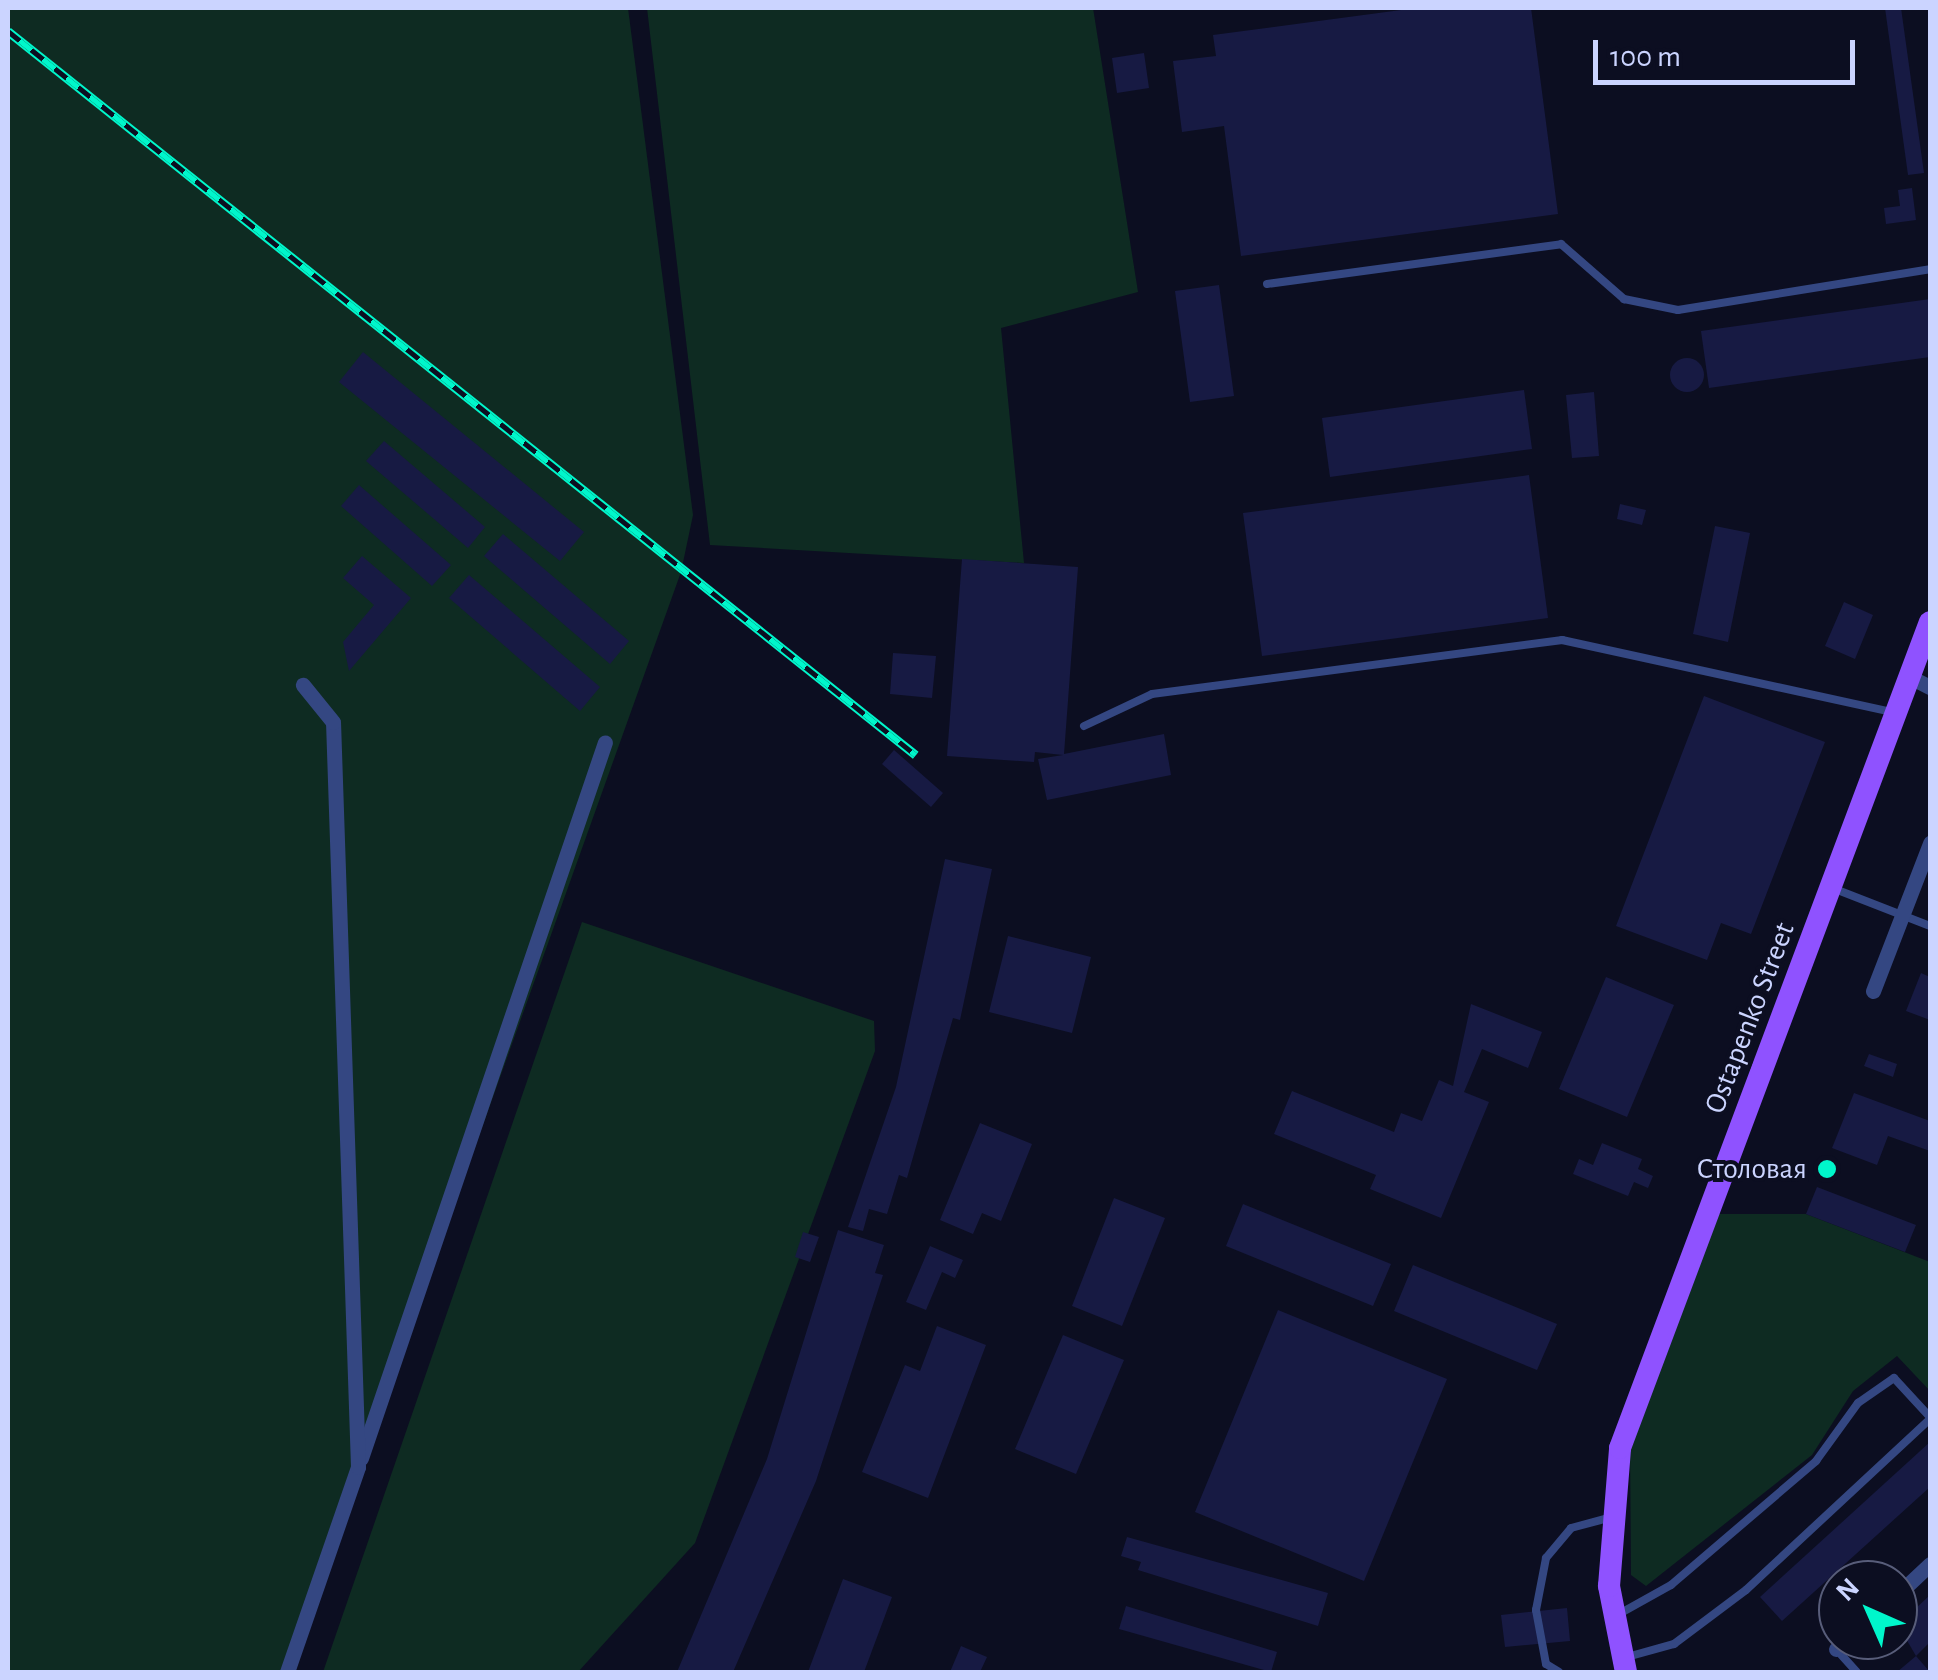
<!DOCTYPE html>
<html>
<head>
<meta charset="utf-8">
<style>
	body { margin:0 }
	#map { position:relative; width:1938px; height:1680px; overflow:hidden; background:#0c0e21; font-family:"Alegreya Sans",sans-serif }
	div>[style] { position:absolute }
	.green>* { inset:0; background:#0e2b22 }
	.building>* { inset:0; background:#171a43 }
	.round { border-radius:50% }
	.lane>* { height:8px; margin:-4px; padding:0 4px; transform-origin:4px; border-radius:4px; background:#344782 }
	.street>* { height:15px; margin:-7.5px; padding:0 7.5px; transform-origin:7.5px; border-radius:7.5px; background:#344782 }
	.primary>* { height:22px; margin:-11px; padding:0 11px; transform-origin:11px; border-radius:11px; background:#8f52ff }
	.rail>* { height:9px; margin-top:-4.5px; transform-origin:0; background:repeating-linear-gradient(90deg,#0c0e21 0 15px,#00f6cb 0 30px); box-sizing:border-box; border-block:2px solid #00f6cb }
	.dots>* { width:28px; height:28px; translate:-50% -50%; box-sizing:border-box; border:5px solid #0c0e21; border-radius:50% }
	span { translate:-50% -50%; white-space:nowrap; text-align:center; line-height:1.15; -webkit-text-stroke:8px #0c0e21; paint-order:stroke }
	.street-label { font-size:30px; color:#cbd4ff }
	.poi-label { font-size:30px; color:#cbd4ff }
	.right { translate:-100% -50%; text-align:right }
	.frame { position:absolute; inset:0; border:10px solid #cbd4ff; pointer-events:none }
	.north { position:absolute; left:1818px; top:1560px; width:100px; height:100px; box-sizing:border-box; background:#0c0e21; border:2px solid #585d7a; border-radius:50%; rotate:315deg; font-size:28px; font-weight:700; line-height:40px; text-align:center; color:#cbd4ff }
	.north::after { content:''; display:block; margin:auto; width:35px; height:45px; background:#00f6cb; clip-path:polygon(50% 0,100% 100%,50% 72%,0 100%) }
	.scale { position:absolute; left:1593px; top:40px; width:262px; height:45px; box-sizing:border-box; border:5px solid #cbd4ff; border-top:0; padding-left:12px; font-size:30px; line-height:35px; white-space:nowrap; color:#cbd4ff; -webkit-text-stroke:8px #0c0e21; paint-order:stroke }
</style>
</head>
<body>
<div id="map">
	<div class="green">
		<i style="clip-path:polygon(8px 8px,628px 8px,693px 515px,681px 572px,287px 1672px,8px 1672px)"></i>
		<i style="clip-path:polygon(647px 8px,1093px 8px,1138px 292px,1001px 328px,1024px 563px,710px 545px)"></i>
		<i style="clip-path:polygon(582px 922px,874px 1021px,875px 1051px,695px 1543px,578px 1672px,323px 1672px)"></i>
		<i style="clip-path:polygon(1718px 1214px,1806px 1214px,1930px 1262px,1930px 1391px,1897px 1356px,1853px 1391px,1812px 1455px,1646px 1586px,1631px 1575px,1630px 1445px)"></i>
	</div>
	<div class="building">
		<i style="clip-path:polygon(1416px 8px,1531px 8px,1558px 214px,1241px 256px,1224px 126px,1182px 132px,1173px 61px,1216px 56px,1213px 35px)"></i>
		<i style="clip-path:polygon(1885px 8px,1901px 8px,1924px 173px,1908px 175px)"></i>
		<i style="clip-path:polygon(1144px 53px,1149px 88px,1117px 93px,1112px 58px)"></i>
		<i style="clip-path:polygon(1912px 188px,1916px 220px,1886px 224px,1884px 208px,1900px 206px,1898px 190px)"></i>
		<i style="clip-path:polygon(1219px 285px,1234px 396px,1190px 402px,1175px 291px)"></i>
		<i style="clip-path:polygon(1930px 299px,1930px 357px,1709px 388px,1701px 331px)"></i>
		<i style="clip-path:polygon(363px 352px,584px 532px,560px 561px,339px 382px)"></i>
		<i class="round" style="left:1670px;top:358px;width:34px;height:34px"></i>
		<i style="clip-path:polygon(1524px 390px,1532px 449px,1330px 477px,1322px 418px)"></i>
		<i style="clip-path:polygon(1594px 392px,1599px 456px,1572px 458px,1566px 395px)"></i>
		<i style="clip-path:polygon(384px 441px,485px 527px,468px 548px,366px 461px)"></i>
		<i style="clip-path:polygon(1529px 475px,1548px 618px,1262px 656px,1243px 513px)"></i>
		<i style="clip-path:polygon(359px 485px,451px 565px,432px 586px,341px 506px)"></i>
		<i style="clip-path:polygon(1620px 504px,1646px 510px,1642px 525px,1617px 519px)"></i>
		<i style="clip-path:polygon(1715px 526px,1750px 533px,1728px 642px,1693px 634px)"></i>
		<i style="clip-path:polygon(503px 534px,629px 641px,610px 664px,484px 556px)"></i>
		<i style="clip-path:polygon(362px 556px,411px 598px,349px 671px,343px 642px,374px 605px,343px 578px)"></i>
		<i style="clip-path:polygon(962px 559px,1078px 567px,1064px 754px,1164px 734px,1171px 775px,1047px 800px,1038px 759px,1063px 755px,1035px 752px,1034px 762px,947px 756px)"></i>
		<i style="clip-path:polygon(469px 575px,600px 687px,580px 711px,449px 598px)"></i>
		<i style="clip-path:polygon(1844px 602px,1873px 615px,1855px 659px,1825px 646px)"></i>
		<i style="clip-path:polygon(893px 653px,936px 656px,932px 698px,890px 694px)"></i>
		<i style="clip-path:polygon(1704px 696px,1825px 742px,1751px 934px,1721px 923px,1707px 960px,1616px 926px)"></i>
		<i style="clip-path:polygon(894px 750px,943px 793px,931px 807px,882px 764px)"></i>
		<i style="clip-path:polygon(945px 859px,992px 869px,960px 1020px,953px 1018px,907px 1178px,899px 1175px,887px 1214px,869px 1209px,863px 1231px,848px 1227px,896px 1087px)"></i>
		<i style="clip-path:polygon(1008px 936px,1091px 957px,1072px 1033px,989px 1012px)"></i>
		<i style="clip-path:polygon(1921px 973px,1930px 977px,1930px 1020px,1906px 1011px)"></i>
		<i style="clip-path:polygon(1606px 977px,1674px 1005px,1627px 1117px,1559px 1089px)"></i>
		<i style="clip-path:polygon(1471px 1004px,1542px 1032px,1528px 1068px,1482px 1049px,1464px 1092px,1489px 1102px,1441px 1218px,1370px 1189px,1376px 1175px,1274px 1134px,1292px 1091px,1394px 1132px,1401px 1113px,1422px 1121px,1439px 1080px,1453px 1086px)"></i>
		<i style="clip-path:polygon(1869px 1054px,1897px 1064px,1893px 1077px,1864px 1066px)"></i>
		<i style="clip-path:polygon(1854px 1093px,1930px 1121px,1930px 1151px,1888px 1136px,1877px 1165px,1832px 1148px)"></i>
		<i style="clip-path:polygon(980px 1123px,1032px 1144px,1001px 1221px,982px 1213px,973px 1234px,940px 1220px)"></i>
		<i style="clip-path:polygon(1602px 1143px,1642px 1159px,1638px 1169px,1653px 1176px,1648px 1188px,1634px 1182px,1628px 1196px,1573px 1174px,1579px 1159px,1593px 1165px)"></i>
		<i style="clip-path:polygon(1817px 1187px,1916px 1225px,1905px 1252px,1806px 1214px)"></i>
		<i style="clip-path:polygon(1114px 1198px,1165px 1218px,1122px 1326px,1072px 1306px)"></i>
		<i style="clip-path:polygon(1243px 1204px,1391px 1264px,1373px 1306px,1226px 1246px)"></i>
		<i style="clip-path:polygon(838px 1230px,884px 1245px,875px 1273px,883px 1275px,816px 1481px,733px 1672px,677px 1672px,767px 1459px)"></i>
		<i style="clip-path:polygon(803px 1232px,819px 1237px,810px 1262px,795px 1257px)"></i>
		<i style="clip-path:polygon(930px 1246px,963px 1260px,955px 1278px,942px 1272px,926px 1310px,906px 1302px)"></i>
		<i style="clip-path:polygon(1413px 1265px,1557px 1324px,1537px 1370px,1394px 1311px)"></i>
		<i style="clip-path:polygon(1278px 1310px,1447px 1379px,1364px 1581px,1195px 1512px)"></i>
		<i style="clip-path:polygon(937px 1326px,986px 1345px,928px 1498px,862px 1472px,905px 1365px,920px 1371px)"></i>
		<i style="clip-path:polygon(1063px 1335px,1124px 1360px,1076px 1474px,1015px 1449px)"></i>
		<i style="clip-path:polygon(1930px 1442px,1930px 1487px,1782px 1621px,1760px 1597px)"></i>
		<i style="clip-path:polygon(1127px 1537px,1328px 1593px,1318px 1626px,1138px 1570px,1141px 1562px,1121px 1556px)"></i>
		<i style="clip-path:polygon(843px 1579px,892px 1597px,864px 1672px,808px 1672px)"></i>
		<i style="clip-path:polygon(1930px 1595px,1930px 1642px,1916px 1656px,1898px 1625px)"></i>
		<i style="clip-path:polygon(1126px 1606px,1277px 1652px,1271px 1672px,1119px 1629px)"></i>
		<i style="clip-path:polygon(1567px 1608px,1570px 1641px,1505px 1647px,1501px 1615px)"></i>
		<i style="clip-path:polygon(961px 1646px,987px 1657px,980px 1672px,950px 1672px)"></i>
		<i style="clip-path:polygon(1916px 1656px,1930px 1672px,1897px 1672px)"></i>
	</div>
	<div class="lane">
		<i style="left:1267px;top:284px;width:297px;rotate:-7.7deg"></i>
		<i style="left:1561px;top:244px;width:84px;rotate:41.1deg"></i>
		<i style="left:1624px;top:299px;width:55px;rotate:11.5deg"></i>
		<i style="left:1678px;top:310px;width:255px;rotate:-9.2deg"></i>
		<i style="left:1084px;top:726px;width:75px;rotate:-25.2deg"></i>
		<i style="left:1152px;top:694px;width:414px;rotate:-7.5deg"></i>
		<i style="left:1562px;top:640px;width:337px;rotate:12.3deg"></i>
		<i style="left:1835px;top:889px;width:102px;rotate:21.3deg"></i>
		<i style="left:1619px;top:1614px;width:60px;rotate:-29.1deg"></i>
		<i style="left:1671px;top:1585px;width:191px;rotate:-40.5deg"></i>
		<i style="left:1816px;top:1461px;width:72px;rotate:-54.1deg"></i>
		<i style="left:1858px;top:1403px;width:44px;rotate:-34.8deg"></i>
		<i style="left:1894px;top:1378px;width:53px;rotate:47.3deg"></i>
		<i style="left:1836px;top:1649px;width:31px;rotate:48deg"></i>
		<i style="left:1627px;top:1657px;width:49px;rotate:-15.5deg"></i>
		<i style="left:1674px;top:1644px;width:90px;rotate:-36.9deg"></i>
		<i style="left:1746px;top:1590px;width:251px;rotate:-42.9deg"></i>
		<i style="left:1559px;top:1672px;width:15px;rotate:-148deg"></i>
		<i style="left:1546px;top:1664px;width:55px;rotate:-100.5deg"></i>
		<i style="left:1536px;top:1610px;width:53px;rotate:-79.1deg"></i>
		<i style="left:1546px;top:1558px;width:39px;rotate:-50deg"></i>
		<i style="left:1571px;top:1528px;width:39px;rotate:-15deg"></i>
	</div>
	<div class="street">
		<i style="left:1910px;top:677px;width:22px;rotate:27deg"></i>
		<i style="left:1873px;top:991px;width:159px;rotate:-68.9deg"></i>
		<i style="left:361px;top:1458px;width:756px;rotate:-71.18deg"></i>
		<i style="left:1898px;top:1594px;width:44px;rotate:-43.2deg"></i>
		<i style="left:1836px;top:1649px;width:13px;rotate:-42deg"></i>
		<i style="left:287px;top:1672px;width:217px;rotate:-70.9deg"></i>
		<i style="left:358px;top:1467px;width:745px;rotate:-91.92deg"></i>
		<i style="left:333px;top:722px;width:48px;rotate:-129deg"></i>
	</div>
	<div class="primary">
		<i style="left:1626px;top:1672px;width:88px;rotate:-101.2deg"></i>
		<i style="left:1609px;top:1586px;width:138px;rotate:-85.4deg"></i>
		<i style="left:1620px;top:1448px;width:882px;rotate:-69.43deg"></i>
	</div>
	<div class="rail">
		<i style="left:8px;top:31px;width:1161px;rotate:38.57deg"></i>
	</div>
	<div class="dots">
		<i style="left:1827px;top:1169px;background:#00f6cb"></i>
	</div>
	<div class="street-label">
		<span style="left:1750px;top:1018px;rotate:-69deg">Ostapenko Street</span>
	</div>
	<div class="poi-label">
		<span class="right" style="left:1807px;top:1169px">Столовая</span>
	</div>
	<div class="frame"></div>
	<div class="north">N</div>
	<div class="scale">100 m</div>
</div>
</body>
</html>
